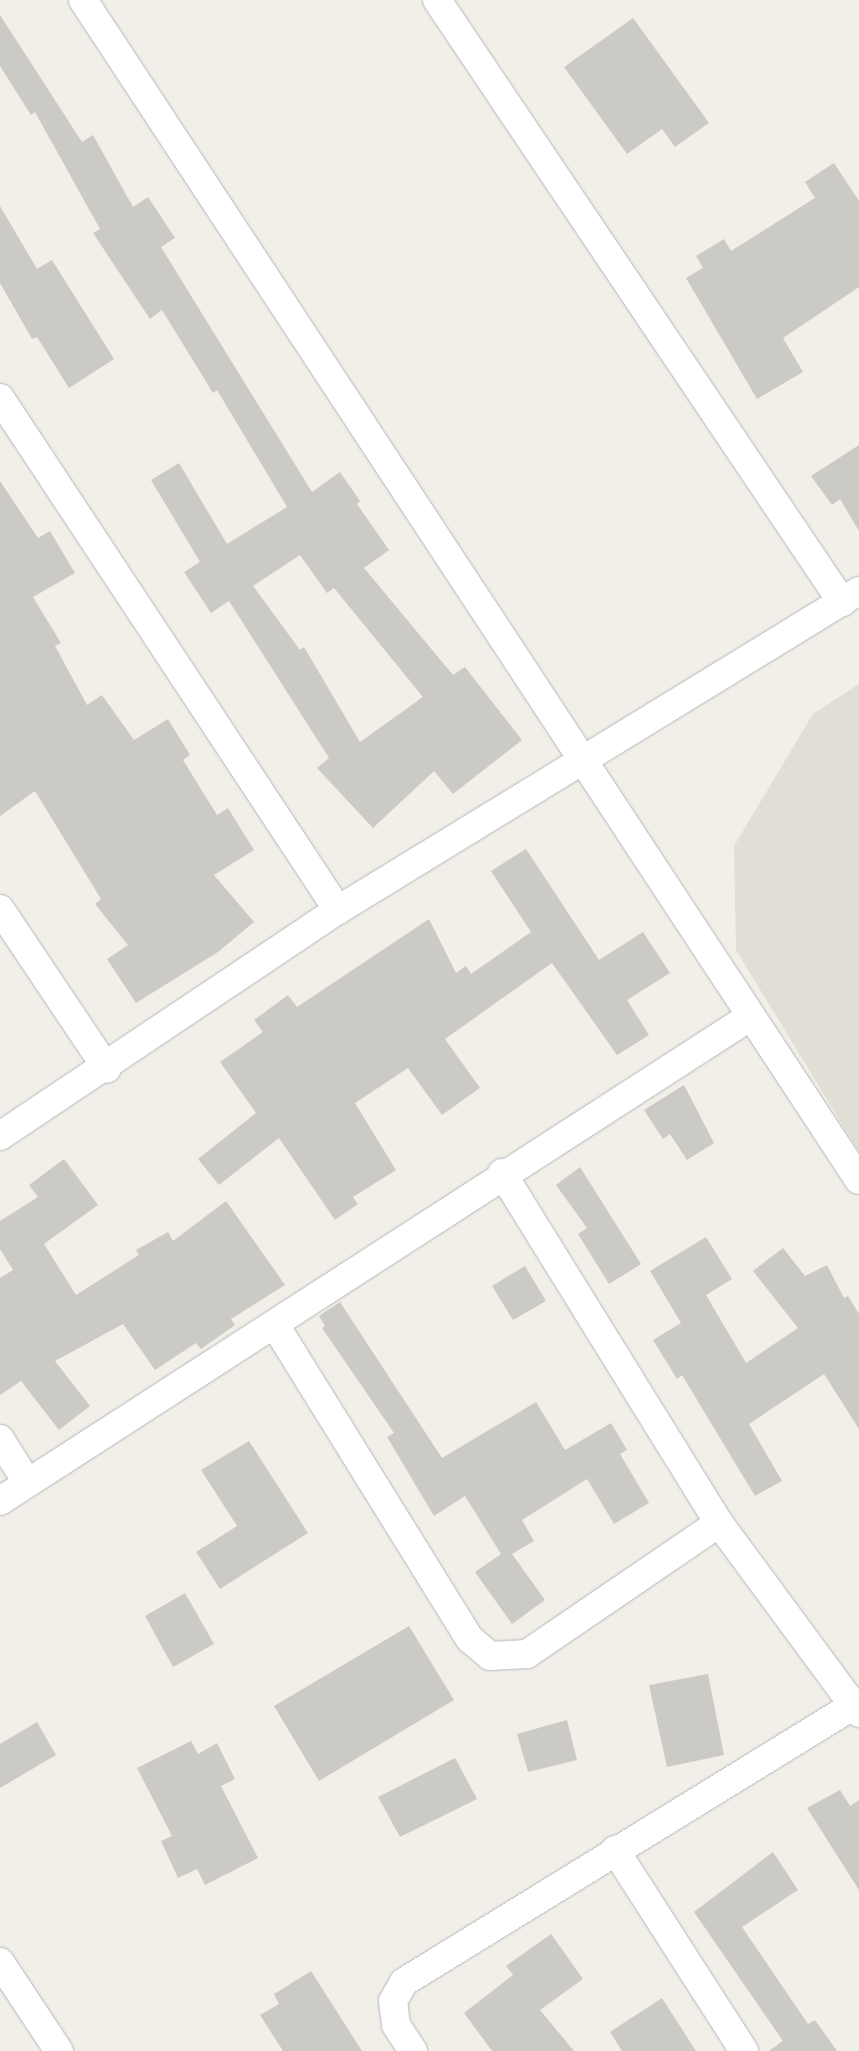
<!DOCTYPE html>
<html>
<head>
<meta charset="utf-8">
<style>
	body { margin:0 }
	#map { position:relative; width:859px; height:2051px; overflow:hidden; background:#f1efe8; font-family:"Source Sans 3",sans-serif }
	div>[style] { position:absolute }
	.education>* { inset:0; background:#e1ded6 }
	.building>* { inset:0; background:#cccac5 }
	.roads { filter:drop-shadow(0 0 1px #b5b8bc) drop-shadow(0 0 1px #b5b8bc) }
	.minor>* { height:28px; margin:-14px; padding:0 14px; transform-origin:14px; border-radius:14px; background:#fff }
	span { translate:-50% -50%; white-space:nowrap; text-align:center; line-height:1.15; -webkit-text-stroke:4px #fff; paint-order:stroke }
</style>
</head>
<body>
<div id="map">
	<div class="education">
		<i style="clip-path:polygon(859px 684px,859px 1152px,736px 950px,734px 846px,813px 714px)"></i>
	</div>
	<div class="building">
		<i style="clip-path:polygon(evenodd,0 15px,82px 142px,93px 135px,133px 207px,148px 197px,175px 238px,161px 247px,312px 492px,340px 472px,360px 501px,357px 504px,389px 550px,364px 568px,453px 675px,465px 667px,522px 740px,453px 794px,434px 771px,373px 828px,317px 768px,329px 758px,229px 601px,211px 613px,184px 572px,200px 562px,151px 480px,179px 463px,227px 544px,287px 507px,217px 390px,213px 393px,162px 310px,150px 319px,93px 233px,100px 229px,35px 112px,31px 115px,0 66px,0 15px,300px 555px,327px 593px,334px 588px,423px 697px,360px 742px,304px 647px,300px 650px,253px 586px,300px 555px)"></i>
		<i style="clip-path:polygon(633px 18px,709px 123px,675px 147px,662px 129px,627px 154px,564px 67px)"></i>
		<i style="clip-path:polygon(834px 163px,859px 201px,859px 287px,783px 338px,803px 372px,757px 399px,686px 278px,703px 268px,696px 256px,724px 239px,731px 251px,815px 198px,805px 182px)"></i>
		<i style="clip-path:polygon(0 206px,37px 269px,52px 260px,114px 359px,69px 388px,37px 337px,32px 339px,0 283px)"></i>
		<i style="clip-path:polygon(859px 445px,859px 531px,840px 499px,832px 505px,811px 476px)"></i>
		<i style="clip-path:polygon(0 481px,38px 538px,50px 531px,75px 573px,33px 597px,61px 643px,55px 646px,87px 705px,102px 695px,134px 740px,168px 719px,190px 755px,183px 760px,217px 815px,228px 808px,254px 850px,214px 875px,254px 922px,218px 952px,136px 1003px,107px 959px,128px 945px,95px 904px,101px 899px,35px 791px,0 816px)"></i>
		<i style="clip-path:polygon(526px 849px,599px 960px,643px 932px,670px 973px,627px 1000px,649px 1035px,617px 1055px,552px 963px,445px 1039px,480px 1088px,442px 1115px,408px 1068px,355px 1103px,396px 1170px,353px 1197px,358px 1204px,335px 1220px,279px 1138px,219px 1185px,198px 1159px,256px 1113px,220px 1062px,263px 1032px,254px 1020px,288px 995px,297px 1007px,429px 919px,456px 973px,466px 966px,471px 974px,531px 932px,491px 871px)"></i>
		<i style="clip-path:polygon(684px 1085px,714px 1143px,687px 1160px,670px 1134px,663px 1139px,644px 1110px)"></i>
		<i style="clip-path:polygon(64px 1159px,98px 1205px,44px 1244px,76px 1295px,139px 1255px,136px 1250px,168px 1232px,173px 1241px,226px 1201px,285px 1285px,231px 1319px,235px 1325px,201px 1349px,196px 1343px,155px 1370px,123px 1324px,55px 1361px,90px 1406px,59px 1430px,21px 1381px,0 1395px,0 1278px,13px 1270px,0 1249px,0 1221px,38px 1197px,29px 1185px)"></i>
		<i style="clip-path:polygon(580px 1167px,641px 1264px,609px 1284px,578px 1234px,587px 1228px,556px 1185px)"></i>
		<i style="clip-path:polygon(706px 1237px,732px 1279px,706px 1295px,746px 1363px,798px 1328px,753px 1271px,783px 1248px,805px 1276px,827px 1265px,844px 1298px,848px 1296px,859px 1314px,859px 1429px,824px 1374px,749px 1424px,782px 1481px,755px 1496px,682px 1375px,677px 1379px,653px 1340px,681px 1323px,650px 1271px)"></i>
		<i style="clip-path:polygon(525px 1266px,546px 1301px,513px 1320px,492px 1286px)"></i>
		<i style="clip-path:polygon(340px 1302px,442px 1458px,536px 1402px,565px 1450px,611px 1423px,627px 1450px,620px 1454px,649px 1503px,614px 1524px,587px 1479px,522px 1520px,534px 1541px,512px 1554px,545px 1600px,512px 1624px,475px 1572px,501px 1554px,465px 1496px,434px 1516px,387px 1437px,394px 1433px,322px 1328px,325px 1326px,319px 1316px)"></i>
		<i style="clip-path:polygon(249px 1441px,308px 1533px,220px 1589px,196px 1552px,237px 1526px,201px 1470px)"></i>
		<i style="clip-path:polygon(185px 1593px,214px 1644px,173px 1667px,145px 1616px)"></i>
		<i style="clip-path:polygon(409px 1626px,454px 1700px,319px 1781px,274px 1706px)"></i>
		<i style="clip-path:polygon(708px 1674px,724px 1755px,667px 1767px,649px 1685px)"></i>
		<i style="clip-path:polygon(567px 1720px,577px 1760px,528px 1772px,517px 1734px)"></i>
		<i style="clip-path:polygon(37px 1722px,56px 1755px,0 1788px,0 1744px)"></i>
		<i style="clip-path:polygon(191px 1741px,198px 1754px,217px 1743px,235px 1779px,221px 1786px,258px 1858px,205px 1885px,197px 1869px,178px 1878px,161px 1841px,172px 1836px,137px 1768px)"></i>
		<i style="clip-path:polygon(455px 1758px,477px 1799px,400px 1837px,378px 1797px)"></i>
		<i style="clip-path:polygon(840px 1790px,850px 1806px,859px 1800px,859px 1890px,807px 1808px)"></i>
		<i style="clip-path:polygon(773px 1852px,798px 1890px,742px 1927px,808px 2024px,815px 2020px,837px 2051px,769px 2051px,783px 2041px,694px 1912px)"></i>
		<i style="clip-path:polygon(551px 1934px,583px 1979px,540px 2010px,574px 2051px,492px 2051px,464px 2013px,513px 1975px,506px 1966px)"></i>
		<i style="clip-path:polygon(311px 1971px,362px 2051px,283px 2051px,260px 2015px,279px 2004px,274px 1994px)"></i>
		<i style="clip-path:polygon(662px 1998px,696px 2051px,622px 2051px,610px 2032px)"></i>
	</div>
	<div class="roads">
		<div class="minor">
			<i style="left:83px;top:0;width:1412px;rotate:56.67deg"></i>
			<i style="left:437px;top:0;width:726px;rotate:56.07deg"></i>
			<i style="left:0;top:398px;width:614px;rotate:56.57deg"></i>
			<i style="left:0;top:909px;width:192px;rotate:56.2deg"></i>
			<i style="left:0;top:1136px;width:407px;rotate:-33.8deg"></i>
			<i style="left:338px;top:910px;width:611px;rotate:-31.48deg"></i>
			<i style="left:502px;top:1173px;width:412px;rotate:58.2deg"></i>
			<i style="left:719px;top:1523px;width:236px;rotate:53.6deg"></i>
			<i style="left:275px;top:1325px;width:370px;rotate:58.2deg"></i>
			<i style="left:470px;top:1639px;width:26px;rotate:40deg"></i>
			<i style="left:490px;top:1656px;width:37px;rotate:-3deg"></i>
			<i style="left:527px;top:1654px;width:232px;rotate:-34.3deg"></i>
			<i style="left:0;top:1439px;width:51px;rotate:57.9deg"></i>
			<i style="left:0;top:1501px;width:894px;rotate:-32.85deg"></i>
			<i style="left:615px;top:1850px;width:239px;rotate:57.3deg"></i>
			<i style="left:0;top:1962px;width:107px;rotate:56.5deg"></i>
			<i style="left:413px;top:2051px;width:31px;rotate:-123deg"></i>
			<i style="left:396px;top:2025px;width:24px;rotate:-97deg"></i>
			<i style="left:393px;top:2001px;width:22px;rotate:-60deg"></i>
			<i style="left:404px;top:1982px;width:528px;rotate:-31.61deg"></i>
		</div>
	</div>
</div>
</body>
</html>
